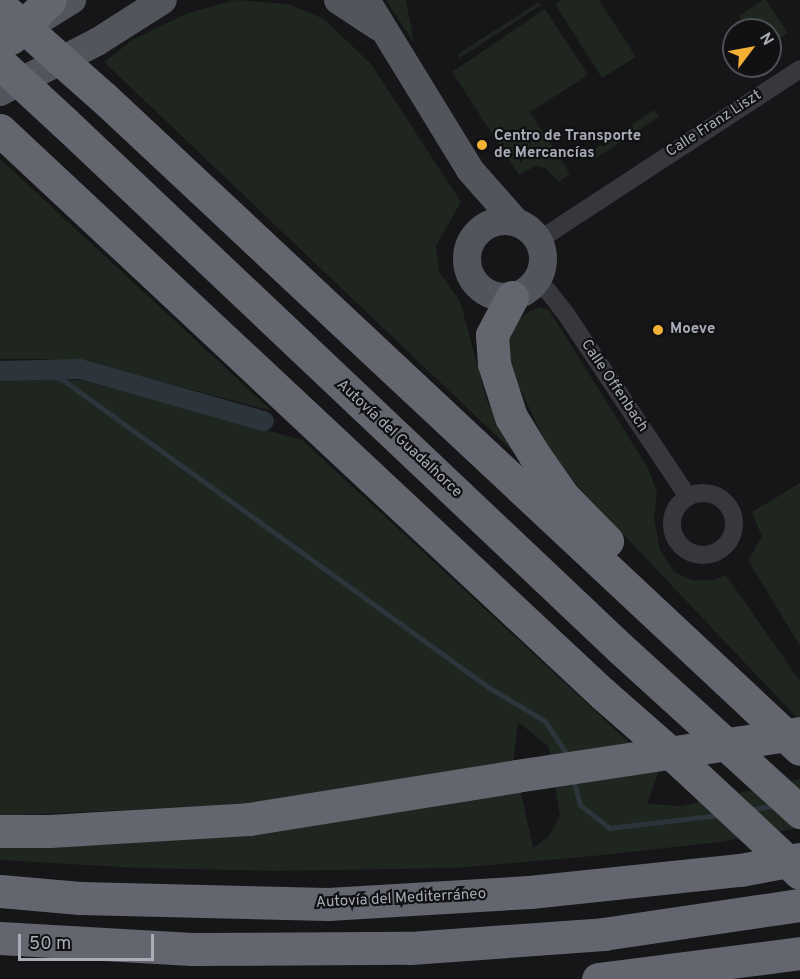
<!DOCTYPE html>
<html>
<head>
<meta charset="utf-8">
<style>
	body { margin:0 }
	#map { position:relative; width:800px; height:979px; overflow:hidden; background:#161618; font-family:Overpass,sans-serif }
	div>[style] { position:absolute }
	.green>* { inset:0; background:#1e261f }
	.stream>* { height:5px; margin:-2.5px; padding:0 2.5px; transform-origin:2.5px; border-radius:2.5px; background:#2c353c }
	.canal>* { height:20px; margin:-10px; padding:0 10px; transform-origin:10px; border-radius:10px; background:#2c353c }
	.street>* { height:18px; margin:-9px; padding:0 9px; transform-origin:9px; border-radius:9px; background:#37383d }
	.street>.ring { margin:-9px; padding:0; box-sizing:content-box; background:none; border:18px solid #37383d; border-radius:50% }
	.primary>* { height:28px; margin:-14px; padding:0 14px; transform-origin:14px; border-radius:14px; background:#53555c }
	.primary>.ring { margin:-14px; padding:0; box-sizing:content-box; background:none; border:28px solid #53555c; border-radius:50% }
	.highway>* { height:33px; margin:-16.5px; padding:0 16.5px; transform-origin:16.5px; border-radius:16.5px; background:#63666e }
	.highway-bridge>* { height:33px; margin:-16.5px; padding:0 16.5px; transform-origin:16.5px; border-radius:16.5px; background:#63666e }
	.dots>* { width:16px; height:16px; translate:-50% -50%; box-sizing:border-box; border:3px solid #111113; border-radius:50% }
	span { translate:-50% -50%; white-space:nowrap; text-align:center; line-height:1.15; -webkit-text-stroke:4.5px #111113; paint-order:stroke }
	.street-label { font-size:15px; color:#a8adb8 }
	.poi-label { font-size:15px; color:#a8adb8; font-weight:700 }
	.left { translate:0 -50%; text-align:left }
	.north { position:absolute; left:722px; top:18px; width:60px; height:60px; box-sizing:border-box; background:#111113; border:2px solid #4d4f55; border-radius:50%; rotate:58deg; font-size:16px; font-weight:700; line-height:24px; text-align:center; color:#a8adb8 }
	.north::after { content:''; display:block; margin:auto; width:21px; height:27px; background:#f2b134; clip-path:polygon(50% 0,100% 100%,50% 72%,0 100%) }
	.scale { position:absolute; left:18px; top:934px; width:136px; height:27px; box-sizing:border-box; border:3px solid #a8adb8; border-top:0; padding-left:8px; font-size:18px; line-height:21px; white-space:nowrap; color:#a8adb8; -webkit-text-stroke:4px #111113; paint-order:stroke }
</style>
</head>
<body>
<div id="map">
	<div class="green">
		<i style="clip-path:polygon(236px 0,288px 4px,324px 19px,371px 64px,461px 202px,436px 246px,439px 272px,460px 301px,487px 401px,527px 465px,104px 62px,134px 39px,188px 13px)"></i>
		<i style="clip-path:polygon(386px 0,406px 0,414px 43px)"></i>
		<i style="clip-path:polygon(561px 0,599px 0,636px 57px,602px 78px,555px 4px)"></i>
		<i style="clip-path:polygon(763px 0,766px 0,788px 33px,770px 45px,770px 30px,748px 30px,739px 16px)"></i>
		<i style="clip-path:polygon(539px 2px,541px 5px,460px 58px,458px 54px)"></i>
		<i style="clip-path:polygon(545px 9px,588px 75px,530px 112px,570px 174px,559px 182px,545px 168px,535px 166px,519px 175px,452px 72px)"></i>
		<i style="clip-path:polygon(654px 110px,659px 117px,593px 160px,589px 153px)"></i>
		<i style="clip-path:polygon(0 159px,272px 411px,95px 364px,45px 359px,0 359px)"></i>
		<i style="clip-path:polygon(540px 307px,549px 310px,648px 468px,657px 493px,654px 518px,660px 550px,674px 572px,692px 580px,714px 580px,726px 575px,800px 681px,800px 721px,572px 480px,548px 447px,510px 367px,506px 341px,515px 323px,528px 312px)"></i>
		<i style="clip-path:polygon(51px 378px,84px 381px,302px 440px,659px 770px,647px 804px,681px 806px,800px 779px,800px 828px,719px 842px,593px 856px,455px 868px,274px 871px,138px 868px,0 860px,0 843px,520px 788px,533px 848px,549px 836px,560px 816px,549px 747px,518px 722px,513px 765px,244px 804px,0 816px,0 379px)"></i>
		<i style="clip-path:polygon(800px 483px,800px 646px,748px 560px,762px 537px,752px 512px)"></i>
	</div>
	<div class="stream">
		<i style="left:39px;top:370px;width:26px;rotate:23deg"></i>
		<i style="left:63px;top:380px;width:524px;rotate:35.84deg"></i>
		<i style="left:488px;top:687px;width:66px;rotate:30.8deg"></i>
		<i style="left:545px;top:721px;width:42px;rotate:56.7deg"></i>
		<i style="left:573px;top:777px;width:29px;rotate:76deg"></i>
		<i style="left:580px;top:805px;width:37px;rotate:38deg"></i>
		<i style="left:609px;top:828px;width:111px;rotate:-6.7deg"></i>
		<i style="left:748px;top:810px;width:27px;rotate:-10deg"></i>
	</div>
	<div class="canal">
		<i style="left:0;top:371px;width:80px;rotate:-1.4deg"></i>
		<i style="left:80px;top:369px;width:191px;rotate:15.8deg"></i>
	</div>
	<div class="street">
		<i style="left:539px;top:240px;width:312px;rotate:-33.2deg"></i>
		<i style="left:533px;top:285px;width:16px;rotate:22deg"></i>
		<i style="left:548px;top:291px;width:29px;rotate:52deg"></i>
		<i style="left:566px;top:314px;width:220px;rotate:56.3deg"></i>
		<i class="ring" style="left:672px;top:493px;width:44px;height:44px"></i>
	</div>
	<div class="primary">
		<i style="left:338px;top:0;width:49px;rotate:33.4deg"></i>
		<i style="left:366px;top:0;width:199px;rotate:58.5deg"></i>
		<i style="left:470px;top:170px;width:69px;rotate:48.5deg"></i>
		<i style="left:33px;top:24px;width:46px;rotate:-31.6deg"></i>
		<i style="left:0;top:92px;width:109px;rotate:-27.3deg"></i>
		<i style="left:97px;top:42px;width:78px;rotate:-32.5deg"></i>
		<i class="ring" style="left:467px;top:221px;width:48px;height:48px"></i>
	</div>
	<div class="highway">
		<i style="left:11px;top:38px;width:54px;rotate:-44.3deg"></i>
		<i style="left:103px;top:97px;width:954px;rotate:43.09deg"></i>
		<i style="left:64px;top:122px;width:765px;rotate:43.41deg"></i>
		<i style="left:620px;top:648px;width:244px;rotate:42.3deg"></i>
		<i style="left:0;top:130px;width:826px;rotate:43.09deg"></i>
		<i style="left:603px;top:694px;width:108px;rotate:41.2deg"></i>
		<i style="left:512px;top:297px;width:43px;rotate:117.8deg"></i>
		<i style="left:492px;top:335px;width:29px;rotate:86deg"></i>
		<i style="left:494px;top:364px;width:56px;rotate:72.2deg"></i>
		<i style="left:511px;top:417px;width:46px;rotate:58.4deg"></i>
		<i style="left:535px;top:456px;width:49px;rotate:55deg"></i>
		<i style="left:563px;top:496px;width:63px;rotate:45.6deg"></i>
		<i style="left:0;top:831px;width:49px"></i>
		<i style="left:49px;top:831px;width:200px;rotate:-3.4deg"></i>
		<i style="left:249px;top:819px;width:270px;rotate:-9.1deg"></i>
		<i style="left:0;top:891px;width:80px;rotate:5deg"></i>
		<i style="left:80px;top:898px;width:248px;rotate:1.4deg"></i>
		<i style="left:328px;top:904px;width:202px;rotate:-3.4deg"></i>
		<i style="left:530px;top:892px;width:211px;rotate:-6deg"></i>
		<i style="left:740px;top:870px;width:61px;rotate:-10.4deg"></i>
		<i style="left:0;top:938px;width:192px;rotate:3.3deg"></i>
		<i style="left:192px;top:949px;width:218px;rotate:-0.3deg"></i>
		<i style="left:410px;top:948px;width:194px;rotate:-4.1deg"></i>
		<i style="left:603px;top:934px;width:199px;rotate:-8.4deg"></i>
		<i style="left:598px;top:979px;width:204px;rotate:-7.3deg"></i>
	</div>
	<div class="highway-bridge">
		<i style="left:0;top:6px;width:137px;rotate:41.5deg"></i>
		<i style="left:0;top:63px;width:87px;rotate:42.7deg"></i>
		<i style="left:684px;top:765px;width:158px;rotate:43deg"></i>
		<i style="left:516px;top:776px;width:287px;rotate:-8.6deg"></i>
	</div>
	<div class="dots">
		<i style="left:482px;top:145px;background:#f2b134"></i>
		<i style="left:658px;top:330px;background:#f2b134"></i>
	</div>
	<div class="street-label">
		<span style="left:714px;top:124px;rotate:-33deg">Calle Franz Liszt</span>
		<span style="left:614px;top:386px;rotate:56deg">Calle Offenbach</span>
		<span style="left:399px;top:439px;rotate:43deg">Autovía del Guadalhorce</span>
		<span style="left:401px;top:899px;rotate:-3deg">Autovía del Mediterráneo</span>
	</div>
	<div class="poi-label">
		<span class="left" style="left:494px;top:145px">Centro de Transporte<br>de Mercancías</span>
		<span class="left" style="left:670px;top:330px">Moeve</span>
	</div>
	<div class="north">N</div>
	<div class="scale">50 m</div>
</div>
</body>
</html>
